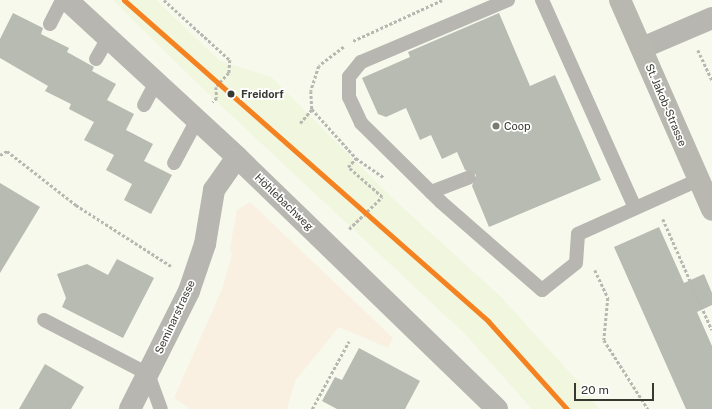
<!DOCTYPE html>
<html>
<head>
<meta charset="utf-8">
<style>
	body { margin:0 }
	#map { position:relative; width:712px; height:409px; overflow:hidden; background:#f6f9ec; font-family:"Public Sans",sans-serif }
	div>[style] { position:absolute }
	.built>* { inset:0; background:#f1f6de }
	.green>* { inset:0; background:#faf0e2 }
	.building>* { inset:0; background:#b7bbb2 }
	.path>* { height:2.5px; margin-top:-1.25px; transform-origin:0; background:repeating-linear-gradient(90deg,#b8b8b2 0 3px,transparent 0 5px) }
	.lane>* { height:14px; margin:-7px; padding:0 7px; transform-origin:7px; border-radius:7px; background:#b7b6b1 }
	.street>* { height:22px; margin:-11px; padding:0 11px; transform-origin:11px; border-radius:11px; background:#b7b6b1 }
	.primary>* { height:22px; margin:-11px; padding:0 11px; transform-origin:11px; border-radius:11px; background:#b9b8b0 }
	.tram-1>* { height:5px; margin:-2.5px; padding:0 2.5px; transform-origin:2.5px; border-radius:2.5px; background:#f58220 }
	.dots>* { width:11px; height:11px; translate:-50% -50%; box-sizing:border-box; border:2px solid #fff; border-radius:50% }
	span { translate:-50% -50%; white-space:nowrap; text-align:center; line-height:1.15; -webkit-text-stroke:3.5px #fff; paint-order:stroke }
	.stop-label { font-size:11px; color:#37382f; font-weight:700 }
	.left { translate:0 -50%; text-align:left }
	.street-label { font-size:11px; color:#37382f }
	.poi-label { font-size:11px; color:#37382f }
	.scale { position:absolute; left:574px; top:383px; width:80px; height:18px; box-sizing:border-box; border:2px solid #37382f; border-top:0; padding-left:5px; font-size:12px; line-height:14px; white-space:nowrap; color:#37382f; -webkit-text-stroke:3px #fff; paint-order:stroke }
</style>
</head>
<body>
<div id="map">
	<div class="built">
		<i style="clip-path:polygon(113px 0,156px 0,220px 61px,271px 77px,390px 196px,500px 296px,582px 386px,599px 409px,532px 409px,465px 334px,198px 84px)"></i>
	</div>
	<div class="green">
		<i style="clip-path:polygon(250px 202px,393px 338px,388px 348px,339px 327px,295px 381px,287px 409px,190px 409px,174px 398px,222px 289px,232px 255px,230px 248px,237px 210px)"></i>
	</div>
	<div class="building">
		<i style="clip-path:polygon(13px 13px,43px 28px,41px 34px,69px 48px,67px 52px,94px 67px,92px 71px,116px 84px,107px 100px,134px 114px,126px 130px,153px 144px,144px 161px,172px 175px,151px 214px,124px 200px,132px 184px,106px 170px,114px 155px,84px 140px,94px 122px,69px 109px,71px 104px,45px 91px,48px 86px,0 58px,0 39px)"></i>
		<i style="clip-path:polygon(499px 13px,530px 86px,555px 75px,601px 180px,489px 227px,472px 186px,476px 175px,465px 170px,457px 152px,442px 159px,431px 135px,420px 140px,406px 108px,386px 117px,378px 114px,362px 78px,410px 57px,408px 52px)"></i>
		<i style="clip-path:polygon(0 183px,40px 207px,0 273px)"></i>
		<i style="clip-path:polygon(659px 227px,684px 283px,704px 274px,712px 293px,712px 305px,697px 312px,712px 346px,712px 409px,686px 409px,614px 247px)"></i>
		<i style="clip-path:polygon(117px 259px,154px 278px,123px 338px,62px 307px,66px 298px,57px 274px,87px 264px,108px 275px)"></i>
		<i style="clip-path:polygon(359px 348px,420px 381px,405px 409px,337px 409px,322px 401px,335px 377px,342px 380px)"></i>
		<i style="clip-path:polygon(45px 364px,84px 387px,71px 409px,19px 409px)"></i>
	</div>
	<div class="path">
		<i style="left:164px;top:0;width:89px;rotate:42.3deg"></i>
		<i style="left:230px;top:60px;width:13px;rotate:94deg"></i>
		<i style="left:229px;top:73px;width:19px;rotate:133deg"></i>
		<i style="left:216px;top:87px;width:11px;rotate:85deg"></i>
		<i style="left:217px;top:98px;width:6px;rotate:135deg"></i>
		<i style="left:353px;top:41px;width:98px;rotate:-24.7deg"></i>
		<i style="left:344px;top:47px;width:31px;rotate:143deg"></i>
		<i style="left:319px;top:66px;width:26px;rotate:108deg"></i>
		<i style="left:311px;top:91px;width:18px;rotate:87deg"></i>
		<i style="left:312px;top:109px;width:66px;rotate:48.1deg"></i>
		<i style="left:356px;top:158px;width:35px;rotate:35deg"></i>
		<i style="left:698px;top:50px;width:33px;rotate:65deg"></i>
		<i style="left:300px;top:123px;width:18px;rotate:-49deg"></i>
		<i style="left:0;top:155px;width:8px;rotate:-30deg"></i>
		<i style="left:7px;top:151px;width:88px;rotate:38deg"></i>
		<i style="left:76px;top:205px;width:113px;rotate:32.7deg"></i>
		<i style="left:663px;top:219px;width:121px;rotate:66.2deg"></i>
		<i style="left:349px;top:229px;width:46px;rotate:-44.1deg"></i>
		<i style="left:382px;top:197px;width:45px;rotate:-138.6deg"></i>
		<i style="left:348px;top:167px;width:12px;rotate:-48deg"></i>
		<i style="left:595px;top:270px;width:31px;rotate:65deg"></i>
		<i style="left:608px;top:298px;width:42px;rotate:95.4deg"></i>
		<i style="left:604px;top:340px;width:82px;rotate:57.5deg"></i>
		<i style="left:312px;top:409px;width:77px;rotate:-61.4deg"></i>
	</div>
	<div class="lane">
		<i style="left:508px;top:0;width:160px;rotate:157.1deg"></i>
		<i style="left:361px;top:62px;width:19px;rotate:129deg"></i>
		<i style="left:349px;top:77px;width:20px;rotate:90deg"></i>
		<i style="left:349px;top:97px;width:29px;rotate:65deg"></i>
		<i style="left:361px;top:123px;width:112px;rotate:44.6deg"></i>
		<i style="left:441px;top:202px;width:134px;rotate:41.1deg"></i>
		<i style="left:542px;top:290px;width:43px;rotate:-38.5deg"></i>
		<i style="left:576px;top:263px;width:29px;rotate:-86deg"></i>
		<i style="left:578px;top:234px;width:132px;rotate:-24.2deg"></i>
		<i style="left:542px;top:0;width:228px;rotate:65.9deg"></i>
		<i style="left:50px;top:24px;width:27px;rotate:-63deg"></i>
		<i style="left:96px;top:59px;width:24px;rotate:-60deg"></i>
		<i style="left:144px;top:105px;width:26px;rotate:-62deg"></i>
		<i style="left:174px;top:163px;width:49px;rotate:-61.9deg"></i>
		<i style="left:431px;top:192px;width:40px;rotate:-21deg"></i>
		<i style="left:44px;top:320px;width:117px;rotate:27.4deg"></i>
		<i style="left:148px;top:374px;width:37px;rotate:70deg"></i>
	</div>
	<div class="street">
		<i style="left:67px;top:0;width:231px;rotate:42.7deg"></i>
		<i style="left:237px;top:157px;width:362px;rotate:44.1deg"></i>
		<i style="left:642px;top:48px;width:76px;rotate:-23.2deg"></i>
		<i style="left:130px;top:409px;width:132px;rotate:-63.4deg"></i>
		<i style="left:189px;top:291px;width:50px;rotate:-71.2deg"></i>
		<i style="left:205px;top:244px;width:55px;rotate:-80.5deg"></i>
		<i style="left:214px;top:190px;width:40px;rotate:-55.1deg"></i>
	</div>
	<div class="primary">
		<i style="left:620px;top:0;width:229px;rotate:66.3deg"></i>
	</div>
	<div class="tram-1">
		<i style="left:124px;top:0;width:485px;rotate:41.4deg"></i>
		<i style="left:488px;top:321px;width:118px;rotate:48.1deg"></i>
	</div>
	<div class="dots">
		<i style="left:231px;top:94px;background:#37382f"></i>
		<i style="left:496px;top:126px;background:#7a7c71"></i>
	</div>
	<div class="stop-label">
		<span class="left" style="left:241px;top:94px">Freidorf</span>
	</div>
	<div class="street-label">
		<span style="left:666px;top:105px;rotate:67deg">St. Jakob-Strasse</span>
		<span style="left:284px;top:202px;rotate:44deg">Höhlebachweg</span>
		<span style="left:175px;top:317px;rotate:-65deg">Seminarstrasse</span>
	</div>
	<div class="poi-label">
		<span class="left" style="left:504px;top:126px">Coop</span>
	</div>
	<div class="scale">20 m</div>
</div>
</body>
</html>
